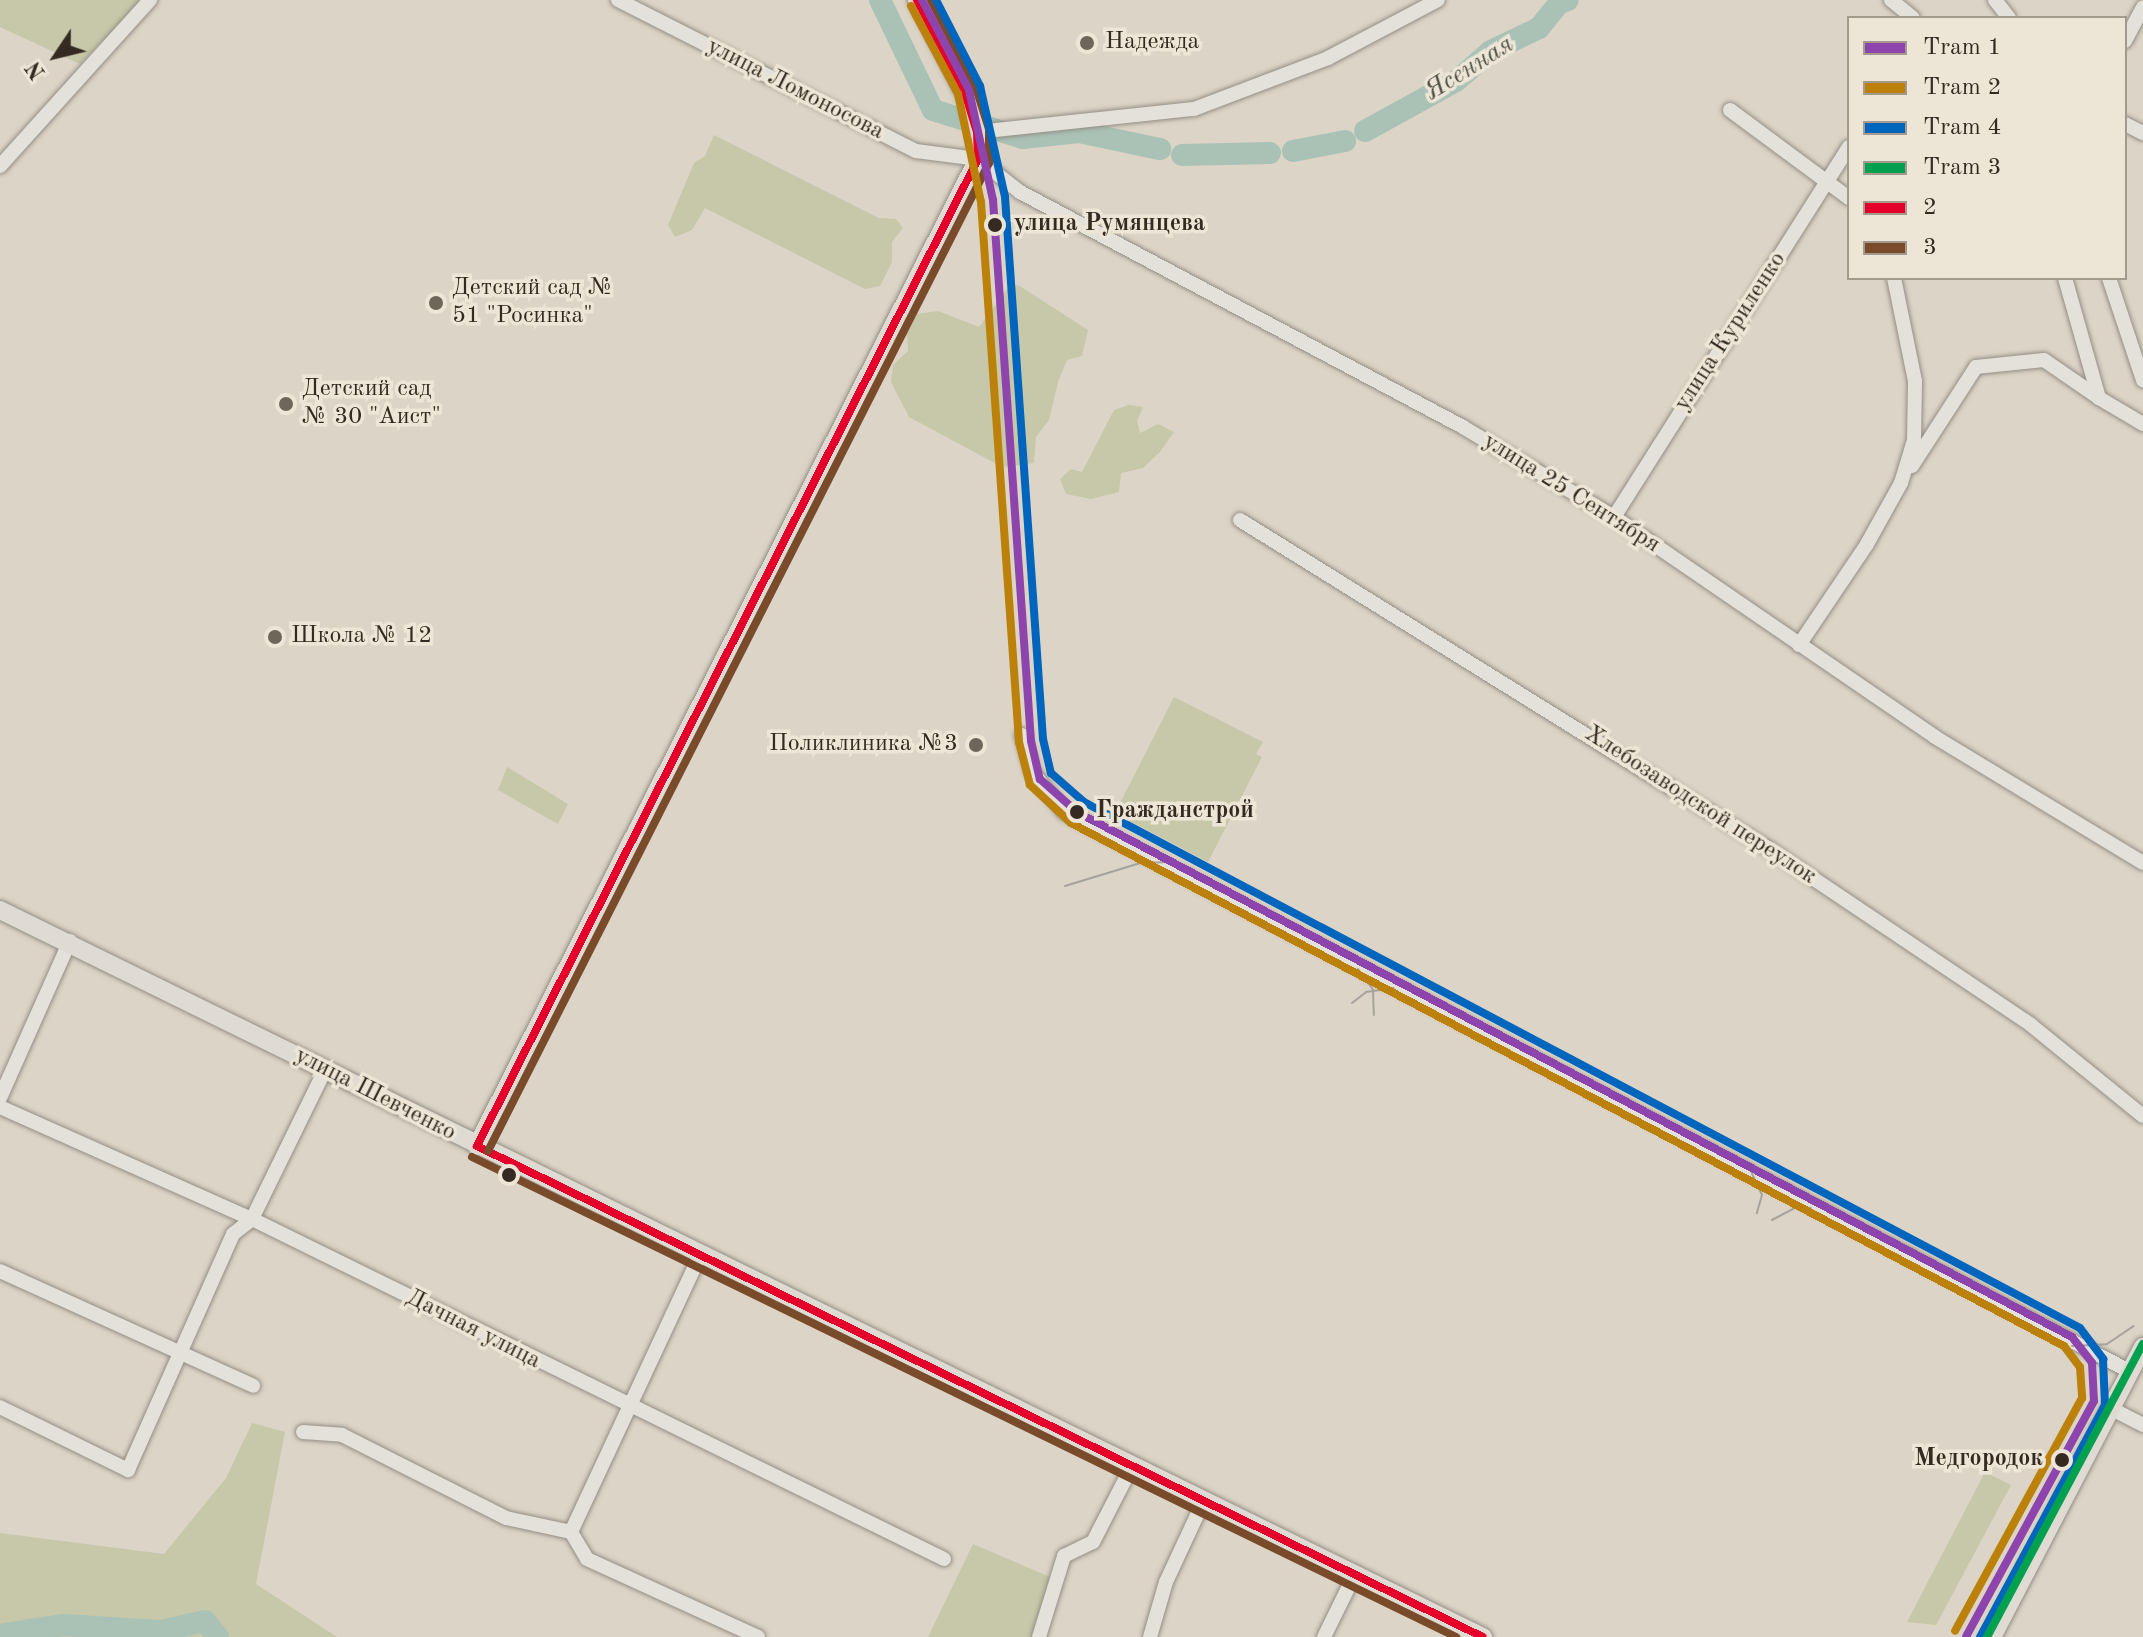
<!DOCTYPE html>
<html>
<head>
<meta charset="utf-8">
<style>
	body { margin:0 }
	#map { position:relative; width:2143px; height:1637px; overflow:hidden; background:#dcd4c6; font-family:"Old Standard TT",serif }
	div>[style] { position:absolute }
	.green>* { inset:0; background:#c6c8a9 }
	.river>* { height:22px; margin:-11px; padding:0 11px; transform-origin:11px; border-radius:11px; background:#aac2b6 }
	.roads { filter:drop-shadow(0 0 2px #948e85) drop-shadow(0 0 2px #948e85) }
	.minor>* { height:14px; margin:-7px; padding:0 7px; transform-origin:7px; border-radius:7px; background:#e4e0da }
	.major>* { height:18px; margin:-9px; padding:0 9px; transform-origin:9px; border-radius:9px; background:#dfdbd3 }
	.tram>* { height:2px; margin:-1px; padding:0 1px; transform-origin:1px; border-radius:1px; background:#a6a29c }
	.bus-1>* { height:8px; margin:-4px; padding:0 4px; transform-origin:4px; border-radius:4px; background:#e4002b }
	.bus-2>* { height:8px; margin:-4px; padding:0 4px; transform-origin:4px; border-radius:4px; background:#7a4b2a }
	.tram-1>* { height:8px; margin:-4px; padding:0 4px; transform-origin:4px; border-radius:4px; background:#8e44ad }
	.tram-2>* { height:8px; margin:-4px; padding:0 4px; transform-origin:4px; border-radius:4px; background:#bc810a }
	.tram-3>* { height:8px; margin:-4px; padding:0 4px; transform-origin:4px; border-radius:4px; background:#0065bd }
	.tram-4>* { height:8px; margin:-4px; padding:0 4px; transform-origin:4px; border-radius:4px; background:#03a04f }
	.dots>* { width:22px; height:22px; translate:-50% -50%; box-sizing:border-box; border:4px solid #ede5d5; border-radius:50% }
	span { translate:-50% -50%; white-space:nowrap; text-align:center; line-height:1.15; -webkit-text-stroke:7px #ede5d5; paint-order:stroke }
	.poi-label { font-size:24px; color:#342a22 }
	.left { translate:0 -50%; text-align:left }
	.right { translate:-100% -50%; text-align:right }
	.street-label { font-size:24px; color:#342a22 }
	.stop-label { font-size:24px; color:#342a22; font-weight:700 }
	.water-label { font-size:26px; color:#4c4e45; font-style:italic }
	.legend { position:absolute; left:1847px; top:16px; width:280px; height:264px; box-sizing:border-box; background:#ede5d5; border:2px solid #a39a8d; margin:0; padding:10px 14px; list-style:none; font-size:24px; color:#342a22 }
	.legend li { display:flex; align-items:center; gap:16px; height:40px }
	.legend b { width:40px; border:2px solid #a39a8d }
	.north { position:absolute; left:16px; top:16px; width:80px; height:80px; -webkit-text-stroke:6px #ede5d5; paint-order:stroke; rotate:235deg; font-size:22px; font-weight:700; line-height:32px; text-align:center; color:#342a22 }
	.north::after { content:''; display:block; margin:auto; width:28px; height:36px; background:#342a22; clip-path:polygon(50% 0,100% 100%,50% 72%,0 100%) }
</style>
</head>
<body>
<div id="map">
	<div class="green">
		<i style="clip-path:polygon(0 0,143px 0,80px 64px,0 27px)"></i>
		<i style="clip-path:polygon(714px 135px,879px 218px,896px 219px,903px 228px,892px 242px,892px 262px,880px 286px,865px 289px,705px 208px,692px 230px,675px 237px,668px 225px,694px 163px,705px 156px)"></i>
		<i style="clip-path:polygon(1018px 285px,1088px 330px,1082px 356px,1067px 360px,1058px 382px,1049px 420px,1036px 437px,1034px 463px,1002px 467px,909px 417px,891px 382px,893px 365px,908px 351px,907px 334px,917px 314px,938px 311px,979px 327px,1008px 288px)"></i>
		<i style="clip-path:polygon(1129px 405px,1143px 407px,1137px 421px,1140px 433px,1158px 424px,1174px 432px,1160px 452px,1143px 468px,1121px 473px,1119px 492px,1091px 499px,1066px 494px,1060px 479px,1071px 469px,1082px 472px,1114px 410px)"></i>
		<i style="clip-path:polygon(1174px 697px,1263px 742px,1256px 754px,1262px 757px,1208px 862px,1115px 813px)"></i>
		<i style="clip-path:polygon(507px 767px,568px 804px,558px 824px,498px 790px)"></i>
		<i style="clip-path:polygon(252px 1423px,285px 1432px,256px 1584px,337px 1637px,0 1637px,0 1533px,164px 1554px,226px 1478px)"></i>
		<i style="clip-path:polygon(1985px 1472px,2011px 1485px,1936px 1625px,1907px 1622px)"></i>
		<i style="clip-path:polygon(973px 1544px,1057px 1580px,1032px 1637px,928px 1637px)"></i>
	</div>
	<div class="river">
		<i style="left:880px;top:0;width:122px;rotate:64.3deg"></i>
		<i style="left:933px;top:110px;width:94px;rotate:17.3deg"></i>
		<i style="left:1023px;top:138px;width:56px;rotate:-6.1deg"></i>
		<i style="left:1079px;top:132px;width:83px;rotate:11.9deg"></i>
		<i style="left:1365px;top:131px;width:104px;rotate:-28.8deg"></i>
		<i style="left:1456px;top:81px;width:46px;rotate:-40.6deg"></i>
		<i style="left:1491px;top:51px;width:53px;rotate:-25.6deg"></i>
		<i style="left:1539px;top:28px;width:32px;rotate:-51deg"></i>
		<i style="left:1559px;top:3px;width:9px;rotate:-18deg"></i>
		<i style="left:1293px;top:151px;width:53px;rotate:-10.9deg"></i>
		<i style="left:1182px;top:155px;width:88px;rotate:-1.3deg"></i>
		<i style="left:0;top:1635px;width:64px;rotate:-9deg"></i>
		<i style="left:63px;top:1625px;width:98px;rotate:3.5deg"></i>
		<i style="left:161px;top:1631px;width:45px;rotate:-12.8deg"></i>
		<i style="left:205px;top:1621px;width:21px;rotate:51deg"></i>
	</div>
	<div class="roads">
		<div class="minor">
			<i style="left:618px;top:0;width:334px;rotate:26.9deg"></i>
			<i style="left:916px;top:151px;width:63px;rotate:7.4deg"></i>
			<i style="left:978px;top:159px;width:53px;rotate:38.2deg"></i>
			<i style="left:1020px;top:192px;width:501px;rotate:27.94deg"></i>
			<i style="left:1463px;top:427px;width:176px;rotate:30.8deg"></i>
			<i style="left:1614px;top:517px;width:389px;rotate:34.4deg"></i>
			<i style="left:1935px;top:737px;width:243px;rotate:31.2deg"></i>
			<i style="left:1891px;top:0;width:28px;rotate:39deg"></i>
			<i style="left:1995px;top:0;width:23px;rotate:52deg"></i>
			<i style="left:2125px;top:41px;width:38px;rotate:-62deg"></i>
			<i style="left:1730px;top:110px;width:148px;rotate:36.5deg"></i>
			<i style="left:2125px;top:124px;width:20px;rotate:27deg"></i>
			<i style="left:977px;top:132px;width:218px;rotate:-6.1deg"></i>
			<i style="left:1194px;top:109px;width:143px;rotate:-20.8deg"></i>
			<i style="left:1328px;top:58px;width:124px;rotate:-27.8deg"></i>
			<i style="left:0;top:166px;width:224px;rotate:-47.9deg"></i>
			<i style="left:2065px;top:278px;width:125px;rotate:74.2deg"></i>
			<i style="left:2099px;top:398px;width:51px;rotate:30.6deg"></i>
			<i style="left:2109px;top:278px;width:108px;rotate:71.6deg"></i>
			<i style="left:1912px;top:466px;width:118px;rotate:-57.1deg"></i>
			<i style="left:1976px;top:367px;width:68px;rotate:-5.9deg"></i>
			<i style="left:2044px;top:360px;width:67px;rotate:34.6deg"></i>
			<i style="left:1614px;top:517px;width:438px;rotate:-57.6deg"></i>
			<i style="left:1240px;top:520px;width:625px;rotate:31.86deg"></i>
			<i style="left:1771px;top:850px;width:313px;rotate:33.9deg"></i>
			<i style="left:2031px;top:1025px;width:144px;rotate:39.1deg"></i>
			<i style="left:1799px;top:645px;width:122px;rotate:-56deg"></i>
			<i style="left:1867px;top:544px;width:70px;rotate:-60.9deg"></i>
			<i style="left:1901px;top:483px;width:45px;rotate:-73.2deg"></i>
			<i style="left:1914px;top:440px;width:59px;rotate:-89deg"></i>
			<i style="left:1915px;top:381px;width:105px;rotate:-101.5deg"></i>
			<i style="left:1022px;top:735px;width:37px;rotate:74deg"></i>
			<i style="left:1032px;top:771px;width:52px;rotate:52deg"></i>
			<i style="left:1064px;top:812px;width:1205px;rotate:27.69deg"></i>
			<i style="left:0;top:1098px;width:172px;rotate:-66deg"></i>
			<i style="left:0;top:1107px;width:276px;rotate:24deg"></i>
			<i style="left:252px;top:1219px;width:771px;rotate:26.17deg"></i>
			<i style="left:0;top:1271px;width:278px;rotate:24.4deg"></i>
			<i style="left:0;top:1407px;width:143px;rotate:26.2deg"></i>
			<i style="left:128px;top:1470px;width:258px;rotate:-66deg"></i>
			<i style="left:233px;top:1234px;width:24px;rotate:-38deg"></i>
			<i style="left:252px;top:1219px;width:166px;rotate:-63.9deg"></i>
			<i style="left:2112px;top:1409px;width:35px;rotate:27deg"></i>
			<i style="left:303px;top:1432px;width:39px;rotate:4deg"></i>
			<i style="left:342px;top:1435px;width:184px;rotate:26.8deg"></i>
			<i style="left:506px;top:1518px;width:66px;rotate:12.2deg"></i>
			<i style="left:571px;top:1532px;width:31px;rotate:59deg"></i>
			<i style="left:587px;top:1559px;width:188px;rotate:24.5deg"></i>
			<i style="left:571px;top:1532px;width:306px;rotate:-65deg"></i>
			<i style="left:1039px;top:1637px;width:85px;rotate:-72.8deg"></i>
			<i style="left:1064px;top:1556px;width:32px;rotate:-26deg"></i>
			<i style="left:1093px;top:1542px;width:85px;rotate:-62.8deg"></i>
			<i style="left:1150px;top:1637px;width:57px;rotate:-73.8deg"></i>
			<i style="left:1166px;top:1582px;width:90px;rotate:-65.1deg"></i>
			<i style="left:1324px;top:1637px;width:70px;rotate:-63.8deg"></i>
		</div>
		<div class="major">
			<i style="left:0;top:910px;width:1652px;rotate:26.12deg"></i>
			<i style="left:477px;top:1146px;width:1107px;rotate:-63.09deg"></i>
			<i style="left:978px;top:159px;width:27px;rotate:-92deg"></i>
			<i style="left:977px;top:132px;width:41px;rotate:-107.1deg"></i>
			<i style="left:965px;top:93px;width:105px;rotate:-117.3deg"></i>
			<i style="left:1992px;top:1637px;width:327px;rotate:-62.5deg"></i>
		</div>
	</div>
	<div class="tram">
		<i style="left:1065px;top:886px;width:78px;rotate:-17deg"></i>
		<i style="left:1140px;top:863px;width:30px;rotate:-2deg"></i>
		<i style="left:1358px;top:969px;width:26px;rotate:54deg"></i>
		<i style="left:1373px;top:990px;width:25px;rotate:88deg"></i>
		<i style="left:1352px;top:1003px;width:18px;rotate:-38deg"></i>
		<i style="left:1366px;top:992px;width:28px;rotate:-8deg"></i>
		<i style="left:1749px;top:1167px;width:31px;rotate:65deg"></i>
		<i style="left:1762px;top:1195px;width:19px;rotate:106deg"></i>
		<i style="left:1772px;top:1220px;width:27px;rotate:-28deg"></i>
		<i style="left:1796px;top:1207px;width:15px;rotate:4deg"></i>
		<i style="left:2072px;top:1346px;width:35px;rotate:-3deg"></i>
		<i style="left:2107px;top:1344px;width:32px;rotate:-34deg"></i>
	</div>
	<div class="bus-1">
		<i style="left:477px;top:1146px;width:1107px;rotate:-63.09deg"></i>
		<i style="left:978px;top:159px;width:27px;rotate:-92deg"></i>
		<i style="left:977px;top:132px;width:41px;rotate:-107.1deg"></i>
		<i style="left:965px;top:93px;width:105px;rotate:-117.3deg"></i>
		<i style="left:477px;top:1146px;width:1119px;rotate:26.02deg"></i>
	</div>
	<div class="bus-2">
		<i style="left:488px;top:1151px;width:1108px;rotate:-63.11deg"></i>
		<i style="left:989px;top:163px;width:34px;rotate:-90deg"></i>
		<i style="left:989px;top:129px;width:43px;rotate:-107.6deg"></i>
		<i style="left:976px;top:88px;width:99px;rotate:-117.1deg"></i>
		<i style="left:472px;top:1157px;width:1095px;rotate:26deg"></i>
	</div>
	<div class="tram-1">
		<i style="left:922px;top:0;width:102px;rotate:62.4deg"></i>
		<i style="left:969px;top:90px;width:113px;rotate:77.7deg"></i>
		<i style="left:993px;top:200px;width:542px;rotate:85.98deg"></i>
		<i style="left:1031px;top:741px;width:39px;rotate:77deg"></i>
		<i style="left:1040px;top:779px;width:50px;rotate:41.7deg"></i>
		<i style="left:1077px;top:812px;width:1125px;rotate:27.82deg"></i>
		<i style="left:2072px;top:1337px;width:33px;rotate:52deg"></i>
		<i style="left:2092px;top:1363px;width:38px;rotate:87deg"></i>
		<i style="left:2094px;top:1401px;width:268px;rotate:118.5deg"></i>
	</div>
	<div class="tram-2">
		<i style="left:911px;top:6px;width:100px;rotate:61.9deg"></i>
		<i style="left:958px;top:94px;width:110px;rotate:78deg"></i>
		<i style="left:981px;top:202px;width:541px;rotate:85.97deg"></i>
		<i style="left:1019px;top:742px;width:44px;rotate:75.7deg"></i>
		<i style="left:1030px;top:785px;width:56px;rotate:42.8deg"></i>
		<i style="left:1071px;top:823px;width:1122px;rotate:27.78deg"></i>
		<i style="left:2064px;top:1346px;width:26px;rotate:53deg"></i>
		<i style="left:2080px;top:1367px;width:31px;rotate:86deg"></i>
		<i style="left:2082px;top:1398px;width:265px;rotate:118.6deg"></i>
	</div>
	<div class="tram-3">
		<i style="left:936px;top:0;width:97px;rotate:62.9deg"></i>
		<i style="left:980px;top:86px;width:114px;rotate:77.3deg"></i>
		<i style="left:1005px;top:197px;width:543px;rotate:85.99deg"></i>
		<i style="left:1043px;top:739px;width:35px;rotate:77deg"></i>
		<i style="left:1051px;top:773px;width:44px;rotate:41.3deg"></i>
		<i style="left:1084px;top:802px;width:1126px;rotate:27.84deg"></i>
		<i style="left:2080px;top:1328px;width:39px;rotate:53deg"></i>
		<i style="left:2103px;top:1359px;width:46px;rotate:87.5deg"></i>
		<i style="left:2105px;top:1405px;width:264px;rotate:118.3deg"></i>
	</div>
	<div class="tram-4">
		<i style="left:1987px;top:1637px;width:332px;rotate:-62deg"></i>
	</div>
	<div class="dots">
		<i style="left:1087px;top:43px;background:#6f665b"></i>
		<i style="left:995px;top:225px;background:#342a22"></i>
		<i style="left:436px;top:303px;background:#6f665b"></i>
		<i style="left:286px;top:404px;background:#6f665b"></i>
		<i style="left:275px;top:637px;background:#6f665b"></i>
		<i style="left:976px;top:745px;background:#6f665b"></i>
		<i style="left:1077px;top:812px;background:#342a22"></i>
		<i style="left:509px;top:1175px;background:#342a22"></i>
		<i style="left:2062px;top:1460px;background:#342a22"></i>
	</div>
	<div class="poi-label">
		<span class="left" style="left:1105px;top:43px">Надежда</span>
		<span class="left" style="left:452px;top:303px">Детский сад №<br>51 "Росинка"</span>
		<span class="left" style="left:302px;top:404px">Детский сад<br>№ 30 "Аист"</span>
		<span class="left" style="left:291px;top:637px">Школа № 12</span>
		<span class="right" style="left:958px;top:745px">Поликлиника №3</span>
	</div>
	<div class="street-label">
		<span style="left:795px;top:90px;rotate:27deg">улица Ломоносова</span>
		<span style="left:1731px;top:332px;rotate:-57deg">улица Куриленко</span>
		<span style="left:1571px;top:494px;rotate:32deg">улица 25 Сентября</span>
		<span style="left:1700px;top:806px;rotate:33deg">Хлебозаводской переулок</span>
		<span style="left:375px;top:1095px;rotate:27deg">улица Шевченко</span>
		<span style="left:473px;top:1330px;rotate:27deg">Дачная улица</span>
	</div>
	<div class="stop-label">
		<span class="left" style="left:1014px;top:225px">улица Румянцева</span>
		<span class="left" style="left:1096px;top:812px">Гражданстрой</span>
		<span class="right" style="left:2043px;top:1460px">Медгородок</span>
	</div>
	<div class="water-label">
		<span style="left:1470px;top:69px;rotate:-32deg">Ясенная</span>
	</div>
	<ul class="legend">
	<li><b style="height:10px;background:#8e44ad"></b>Tram 1</li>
	<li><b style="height:10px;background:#bc810a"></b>Tram 2</li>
	<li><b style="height:10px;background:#0065bd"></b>Tram 4</li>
	<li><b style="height:10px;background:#03a04f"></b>Tram 3</li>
	<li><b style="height:10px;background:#e4002b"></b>2</li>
	<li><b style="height:10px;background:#7a4b2a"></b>3</li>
	</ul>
	<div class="north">N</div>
</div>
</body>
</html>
